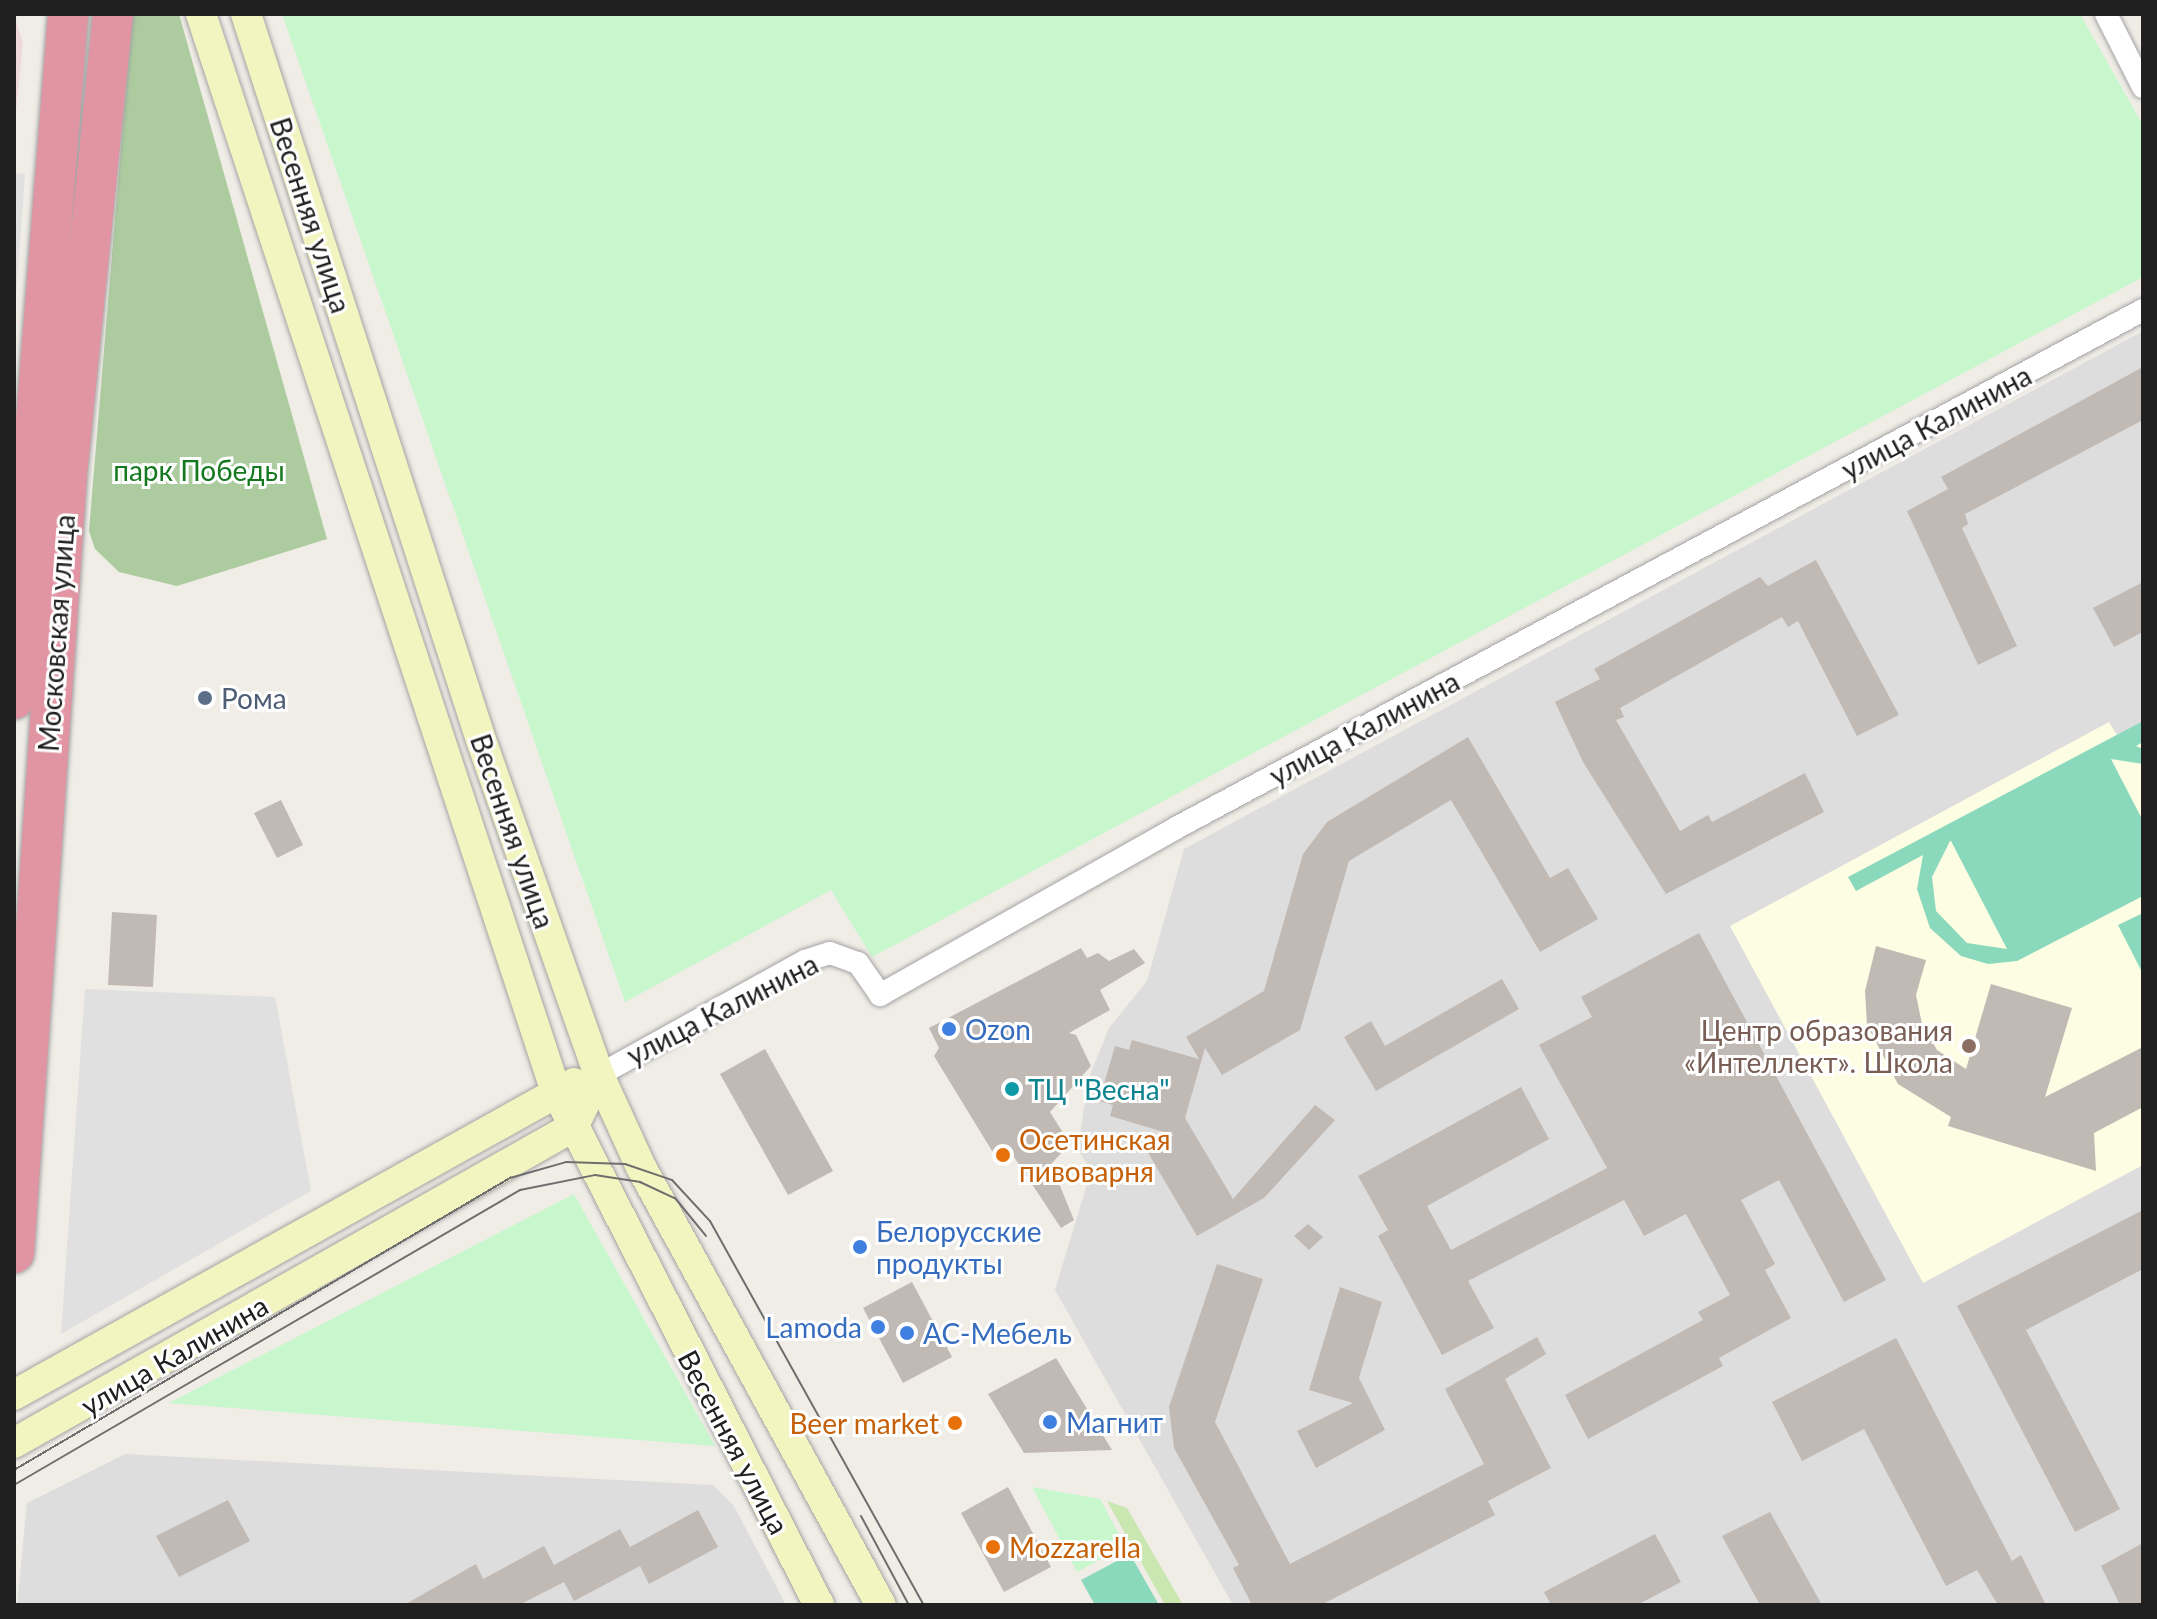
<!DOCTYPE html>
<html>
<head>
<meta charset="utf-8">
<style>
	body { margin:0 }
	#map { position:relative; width:2157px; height:1619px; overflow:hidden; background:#f0ede7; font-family:Lato,sans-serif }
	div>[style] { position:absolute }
	.residential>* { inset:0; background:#dedddd }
	.commercial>* { inset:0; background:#efd9d8 }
	.education>* { inset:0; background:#fcfde3 }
	.grass>* { inset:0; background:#cae6b1 }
	.forest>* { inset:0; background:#accc9f }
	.park>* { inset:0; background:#c8f6cd }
	.pitch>* { inset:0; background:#8bd9bc }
	.parking>* { inset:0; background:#e0e0e0 }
	.building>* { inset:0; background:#c0b9b4 }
	.roads { filter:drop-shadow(0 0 2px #a4a4a4) drop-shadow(0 0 2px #a4a4a4) }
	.street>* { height:22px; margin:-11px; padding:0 11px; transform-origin:11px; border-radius:11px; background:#fff }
	.secondary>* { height:30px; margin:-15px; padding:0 15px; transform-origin:15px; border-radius:15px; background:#f2f5c0 }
	.highway>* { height:40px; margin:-20px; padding:0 20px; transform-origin:20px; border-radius:20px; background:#e195a2 }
	.tram>* { height:2px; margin:-1px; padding:0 1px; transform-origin:1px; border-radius:1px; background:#6e6e6e }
	.dots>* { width:22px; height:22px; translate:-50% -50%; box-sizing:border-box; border:4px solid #fff; border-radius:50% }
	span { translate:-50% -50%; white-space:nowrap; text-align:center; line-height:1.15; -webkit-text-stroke:6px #fff; paint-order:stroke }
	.street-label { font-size:28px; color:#202020 }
	.park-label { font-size:28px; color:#14781e }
	.service-label { font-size:28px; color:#4e5e75 }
	.left { translate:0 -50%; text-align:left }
	.shop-label { font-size:28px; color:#366cbe }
	.right { translate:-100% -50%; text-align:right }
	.education-label { font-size:28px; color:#785e54 }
	.culture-label { font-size:28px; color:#0d838f }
	.food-label { font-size:28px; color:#c56008 }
	.frame { position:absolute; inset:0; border:16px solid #202020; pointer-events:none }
</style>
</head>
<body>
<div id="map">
	<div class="residential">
		<i style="clip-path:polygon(2143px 331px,2143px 1605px,1233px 1605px,1055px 1290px,1091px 1171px,1078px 1149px,1088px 1080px,1109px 1028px,1147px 981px,1184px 849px)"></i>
		<i style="clip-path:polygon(125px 1454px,713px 1485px,734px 1506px,786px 1605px,17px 1605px,27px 1503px)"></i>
	</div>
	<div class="commercial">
		<i style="clip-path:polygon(14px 14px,23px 43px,14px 131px)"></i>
	</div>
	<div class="education">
		<i style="clip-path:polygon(2143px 721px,2143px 1165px,1923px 1283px,1730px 926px,2109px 722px,2117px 735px)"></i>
	</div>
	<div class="grass">
		<i style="clip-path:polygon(1107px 1501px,1127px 1508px,1183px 1605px,1165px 1605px)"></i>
	</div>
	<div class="forest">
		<i style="clip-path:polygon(132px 14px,179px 14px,327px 539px,177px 586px,119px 572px,95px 549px,89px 531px)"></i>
	</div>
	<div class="park">
		<i style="clip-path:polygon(282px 14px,2080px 14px,2143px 125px,2143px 277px,872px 957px,831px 890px,625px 1002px)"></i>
		<i style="clip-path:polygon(574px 1194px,715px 1446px,169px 1403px)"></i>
		<i style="clip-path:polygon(1032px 1487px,1100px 1499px,1125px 1546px,1077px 1572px)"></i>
	</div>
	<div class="pitch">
		<i style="clip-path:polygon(evenodd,2143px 721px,2143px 742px,2136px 746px,2143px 749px,2143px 764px,2111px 759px,2143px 821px,2143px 896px,2017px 961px,1988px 964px,1961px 956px,1930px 928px,1917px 889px,1923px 855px,1856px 891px,1848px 877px,2143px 721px,1950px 841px,1951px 841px,2007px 949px,1967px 943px,1936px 911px,1932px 877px,1950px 841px)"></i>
		<i style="clip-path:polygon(2143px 913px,2143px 974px,2118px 925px)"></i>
		<i style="clip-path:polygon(1130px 1554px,1159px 1605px,1095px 1605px,1081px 1580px)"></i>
	</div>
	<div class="parking">
		<i style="clip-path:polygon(14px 173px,25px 174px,14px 321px)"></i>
		<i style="clip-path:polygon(85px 989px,275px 997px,311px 1191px,61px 1334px)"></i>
	</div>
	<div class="building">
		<i style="clip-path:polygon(2143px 367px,2143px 420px,1965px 514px,1968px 524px,1962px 528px,2017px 646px,1978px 665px,1907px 511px,1948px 489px,1941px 477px)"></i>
		<i style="clip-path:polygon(1816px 560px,1899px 715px,1857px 736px,1798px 621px,1788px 627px,1782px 617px,1620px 708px,1624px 717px,1616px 720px,1680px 831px,1708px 815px,1712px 822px,1805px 773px,1824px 812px,1666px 894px,1583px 762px,1555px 702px,1600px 679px,1594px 669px,1760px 577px,1768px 586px)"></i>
		<i style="clip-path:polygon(2143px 582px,2143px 632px,2114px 647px,2093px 608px)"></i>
		<i style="clip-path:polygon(1468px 737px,1550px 878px,1568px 868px,1598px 919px,1540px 952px,1451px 800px,1349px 861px,1300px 1030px,1222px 1075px,1205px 1048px,1185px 1118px,1233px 1199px,1315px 1105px,1335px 1120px,1264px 1198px,1197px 1236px,1147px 1151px,1174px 1135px,1110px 1116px,1113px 1105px,1099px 1101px,1115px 1046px,1129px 1050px,1132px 1040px,1199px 1059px,1186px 1037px,1264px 991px,1303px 854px,1327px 822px)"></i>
		<i style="clip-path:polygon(281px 800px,303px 845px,277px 858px,254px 813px)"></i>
		<i style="clip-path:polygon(112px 912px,157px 915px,153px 987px,108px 985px)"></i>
		<i style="clip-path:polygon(1699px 933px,1886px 1280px,1844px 1302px,1779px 1180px,1741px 1200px,1775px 1264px,1765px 1270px,1791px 1318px,1719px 1358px,1723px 1366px,1588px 1439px,1565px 1395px,1703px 1320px,1698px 1312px,1730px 1295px,1686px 1214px,1644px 1236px,1624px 1200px,1468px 1281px,1494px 1328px,1442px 1355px,1378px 1236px,1388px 1230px,1358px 1176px,1521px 1087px,1549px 1139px,1427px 1206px,1451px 1250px,1607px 1168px,1539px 1045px,1592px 1017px,1581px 997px)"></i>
		<i style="clip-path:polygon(1876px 946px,1926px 960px,1916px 995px,1922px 1024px,1937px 1050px,1966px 1069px,1991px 984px,2072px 1008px,2045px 1097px,2143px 1047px,2143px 1107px,2094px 1133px,2096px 1171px,1948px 1126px,1951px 1117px,1898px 1084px,1867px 1025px,1865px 991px)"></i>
		<i style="clip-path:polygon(1081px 948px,1087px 958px,1098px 953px,1109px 961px,1134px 949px,1145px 963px,1100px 990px,1110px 1010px,1069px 1033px,1076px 1035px,1091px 1066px,1050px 1112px,1070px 1144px,1051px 1164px,1074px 1220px,1061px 1228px,1014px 1157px,1000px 1164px,934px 1056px,939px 1048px,929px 1028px)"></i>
		<i style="clip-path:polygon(1502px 979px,1519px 1009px,1376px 1091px,1344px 1037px,1371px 1021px,1385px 1046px)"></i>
		<i style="clip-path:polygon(765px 1049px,833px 1171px,788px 1195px,720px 1074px)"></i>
		<i style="clip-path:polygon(2143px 1210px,2143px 1269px,2026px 1330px,2120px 1509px,2075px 1532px,1957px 1306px)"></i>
		<i style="clip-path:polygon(1308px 1224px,1323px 1237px,1309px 1250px,1294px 1236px)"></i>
		<i style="clip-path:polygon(1217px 1264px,1263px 1279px,1215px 1422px,1290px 1564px,1484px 1464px,1445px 1389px,1537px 1337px,1546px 1354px,1505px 1379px,1551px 1468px,1488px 1501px,1495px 1515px,1321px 1605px,1252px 1605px,1233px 1568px,1239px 1565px,1174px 1448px,1169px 1407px)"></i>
		<i style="clip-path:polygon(912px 1282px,952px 1357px,903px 1383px,863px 1308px)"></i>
		<i style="clip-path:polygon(1340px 1287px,1382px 1302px,1359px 1378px,1385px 1430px,1316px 1468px,1297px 1431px,1353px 1403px,1309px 1390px)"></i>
		<i style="clip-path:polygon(1896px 1338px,2012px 1561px,2021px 1555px,2046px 1605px,1998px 1605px,1977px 1570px,1946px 1586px,1864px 1429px,1802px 1461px,1772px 1402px)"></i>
		<i style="clip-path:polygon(1056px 1358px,1112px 1450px,1024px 1453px,988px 1394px)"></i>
		<i style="clip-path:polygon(1008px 1487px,1051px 1567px,1004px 1592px,961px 1513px)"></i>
		<i style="clip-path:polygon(228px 1500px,250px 1541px,179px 1577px,156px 1536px)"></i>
		<i style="clip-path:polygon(698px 1510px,718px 1547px,649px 1584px,640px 1566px,574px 1601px,564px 1582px,519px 1605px,404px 1605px,476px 1564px,483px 1579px,544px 1546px,554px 1565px,620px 1529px,630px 1547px)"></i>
		<i style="clip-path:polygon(1770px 1512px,1822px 1605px,1760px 1605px,1722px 1536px)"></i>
		<i style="clip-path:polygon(1655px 1534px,1681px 1582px,1637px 1605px,1551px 1605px,1544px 1592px)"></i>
		<i style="clip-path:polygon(2143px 1543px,2143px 1605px,2120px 1605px,2101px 1566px)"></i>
	</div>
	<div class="roads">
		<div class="street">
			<i style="left:2106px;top:14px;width:82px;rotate:63.1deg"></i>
			<i style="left:599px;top:1075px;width:235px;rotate:-29deg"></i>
			<i style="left:805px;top:961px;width:26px;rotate:-18deg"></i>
			<i style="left:830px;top:953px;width:30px;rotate:20deg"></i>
			<i style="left:858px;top:963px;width:39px;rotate:55deg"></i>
			<i style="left:880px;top:995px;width:340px;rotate:-29.4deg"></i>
			<i style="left:1176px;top:828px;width:1097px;rotate:-28.18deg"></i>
		</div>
		<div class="secondary">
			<i style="left:201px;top:14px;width:1132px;rotate:71.77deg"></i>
			<i style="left:555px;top:1089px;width:580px;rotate:62.9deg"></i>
			<i style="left:246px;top:14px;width:763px;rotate:72.06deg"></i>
			<i style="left:481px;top:740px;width:355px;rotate:70.6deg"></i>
			<i style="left:599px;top:1075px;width:101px;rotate:65.5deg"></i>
			<i style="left:641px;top:1167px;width:499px;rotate:61.3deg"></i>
			<i style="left:14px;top:1395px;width:641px;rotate:-29.12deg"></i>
			<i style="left:14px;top:1443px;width:642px;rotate:-29.48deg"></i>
			<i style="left:573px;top:1127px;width:58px;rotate:-63.4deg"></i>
		</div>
		<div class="highway">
			<i style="left:14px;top:699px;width:687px;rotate:-85.49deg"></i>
			<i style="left:14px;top:1253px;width:781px;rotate:-86.11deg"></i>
			<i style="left:67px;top:474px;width:462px;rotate:-84.3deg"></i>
		</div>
	</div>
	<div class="tram">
		<i style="left:14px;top:1470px;width:576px;rotate:-30.49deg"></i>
		<i style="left:510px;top:1178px;width:58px;rotate:-15.9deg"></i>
		<i style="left:566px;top:1162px;width:59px;rotate:1.9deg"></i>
		<i style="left:625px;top:1164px;width:50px;rotate:18.8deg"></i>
		<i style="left:672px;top:1180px;width:56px;rotate:47.2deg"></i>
		<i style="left:710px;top:1221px;width:440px;rotate:60.9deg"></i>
		<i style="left:14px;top:1485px;width:586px;rotate:-30.24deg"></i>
		<i style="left:520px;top:1190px;width:76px;rotate:-11.3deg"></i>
		<i style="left:595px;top:1175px;width:46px;rotate:8.8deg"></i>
		<i style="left:640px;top:1182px;width:38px;rotate:25deg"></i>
		<i style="left:675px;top:1198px;width:49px;rotate:50.8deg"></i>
		<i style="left:861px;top:1516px;width:101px;rotate:61.7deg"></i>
	</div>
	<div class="dots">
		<i style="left:205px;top:698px;background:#5c6f8a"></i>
		<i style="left:949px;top:1029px;background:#3f7fe0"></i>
		<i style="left:1969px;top:1046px;background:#8d6e63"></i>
		<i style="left:1012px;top:1089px;background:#0f9aa8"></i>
		<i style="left:1003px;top:1155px;background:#e8710a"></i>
		<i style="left:860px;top:1247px;background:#3f7fe0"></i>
		<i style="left:878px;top:1327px;background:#3f7fe0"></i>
		<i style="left:907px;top:1333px;background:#3f7fe0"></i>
		<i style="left:1050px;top:1422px;background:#3f7fe0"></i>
		<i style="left:955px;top:1423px;background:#e8710a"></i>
		<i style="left:993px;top:1547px;background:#e8710a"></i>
	</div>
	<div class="street-label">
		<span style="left:311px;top:215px;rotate:72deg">Весенняя улица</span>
		<span style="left:1936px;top:422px;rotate:-28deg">улица Калинина</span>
		<span style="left:56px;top:633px;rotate:-86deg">Московская улица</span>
		<span style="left:1364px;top:728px;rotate:-28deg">улица Калинина</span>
		<span style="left:513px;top:831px;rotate:71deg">Весенняя улица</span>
		<span style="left:722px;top:1009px;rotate:-27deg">улица Калинина</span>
		<span style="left:174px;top:1355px;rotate:-30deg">улица Калинина</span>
		<span style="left:734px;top:1442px;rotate:62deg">Весенняя улица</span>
	</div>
	<div class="park-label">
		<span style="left:199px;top:470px">парк Победы</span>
	</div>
	<div class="service-label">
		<span class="left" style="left:221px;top:698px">Рома</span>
	</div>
	<div class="shop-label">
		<span class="left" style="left:965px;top:1029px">Ozon</span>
		<span class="left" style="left:876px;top:1247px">Белорусские<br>продукты</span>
		<span class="right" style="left:862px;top:1327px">Lamoda</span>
		<span class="left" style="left:923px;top:1333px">АС-Мебель</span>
		<span class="left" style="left:1066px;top:1422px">Магнит</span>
	</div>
	<div class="education-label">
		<span class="right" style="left:1953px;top:1046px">Центр образования<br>«Интеллект». Школа</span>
	</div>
	<div class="culture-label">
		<span class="left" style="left:1028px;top:1089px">ТЦ "Весна"</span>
	</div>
	<div class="food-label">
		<span class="left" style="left:1019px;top:1155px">Осетинская<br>пивоварня</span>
		<span class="right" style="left:939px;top:1423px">Beer market</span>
		<span class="left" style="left:1009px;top:1547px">Mozzarella</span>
	</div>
	<div class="frame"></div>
</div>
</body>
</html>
